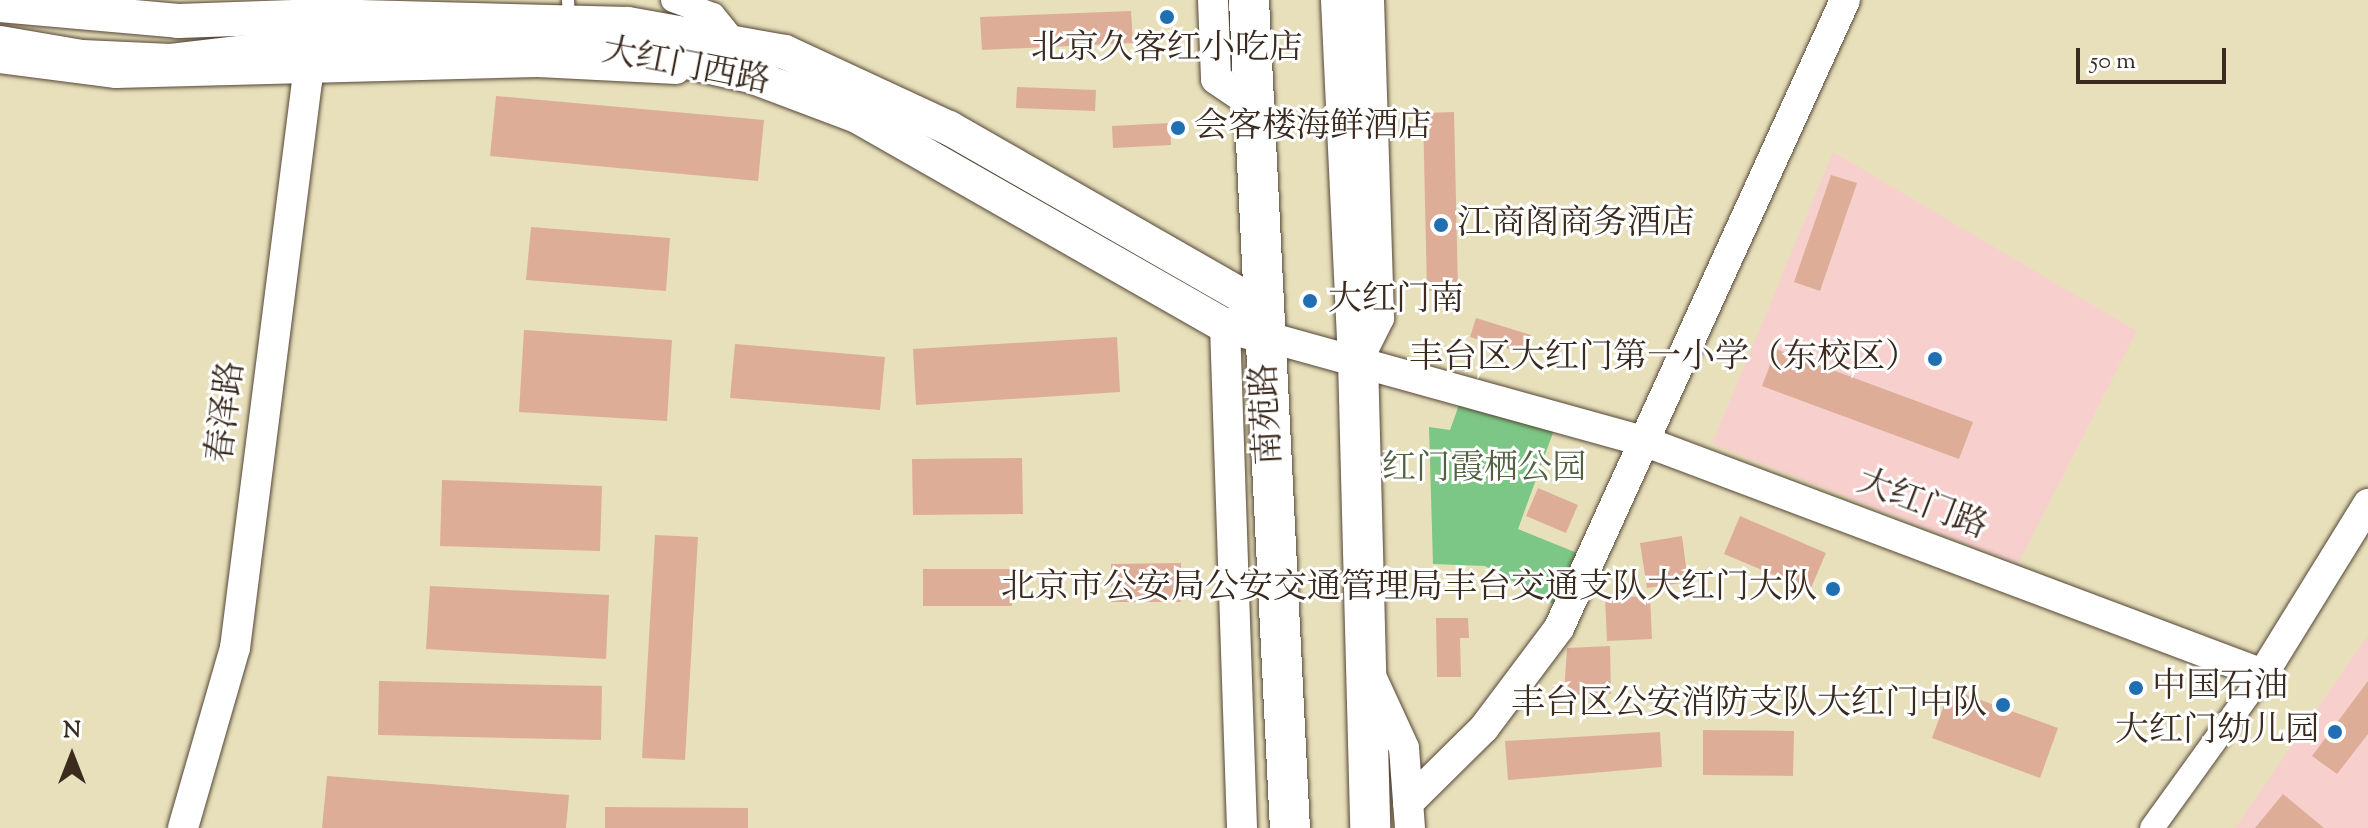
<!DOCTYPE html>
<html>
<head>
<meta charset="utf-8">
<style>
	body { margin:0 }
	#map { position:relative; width:2368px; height:828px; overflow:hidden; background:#e7e0bb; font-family:"Sorts Mill Goudy","Noto Serif SC",serif }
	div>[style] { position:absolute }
	.built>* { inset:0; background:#f7d0cd }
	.green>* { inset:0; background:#7cc786 }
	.building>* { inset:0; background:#ddad98 }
	.roads { filter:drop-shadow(0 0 2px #554536) drop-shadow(0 0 2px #554536) }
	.service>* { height:12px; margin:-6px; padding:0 6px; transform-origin:6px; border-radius:6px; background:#fff }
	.minor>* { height:24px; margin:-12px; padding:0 12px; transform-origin:12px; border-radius:12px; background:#fff }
	.tertiary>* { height:30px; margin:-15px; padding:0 15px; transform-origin:15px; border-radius:15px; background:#fff }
	.secondary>* { height:34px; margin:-17px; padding:0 17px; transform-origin:17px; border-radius:17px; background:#fff }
	.trunk>* { height:40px; margin:-20px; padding:0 20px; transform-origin:20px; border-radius:20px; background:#fff }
	.dots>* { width:22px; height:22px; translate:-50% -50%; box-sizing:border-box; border:4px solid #fff; border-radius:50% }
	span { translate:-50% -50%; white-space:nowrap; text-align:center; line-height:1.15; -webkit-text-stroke:6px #fff; paint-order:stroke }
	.poi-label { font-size:34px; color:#3b2a1e }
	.left { translate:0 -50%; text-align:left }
	.right { translate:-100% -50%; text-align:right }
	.street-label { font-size:34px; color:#3b2a1e }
	.park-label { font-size:34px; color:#526142 }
	.north { position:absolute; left:32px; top:716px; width:80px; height:80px; -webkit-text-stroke:6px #fff; paint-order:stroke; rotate:0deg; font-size:22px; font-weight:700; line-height:32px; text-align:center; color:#3b2a1e }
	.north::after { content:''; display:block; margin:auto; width:28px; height:36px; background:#3b2a1e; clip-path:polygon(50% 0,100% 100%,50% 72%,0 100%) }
	.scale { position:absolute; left:2076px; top:48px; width:150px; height:36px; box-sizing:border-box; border:4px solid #3b2a1e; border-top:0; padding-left:10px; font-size:24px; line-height:28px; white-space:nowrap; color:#3b2a1e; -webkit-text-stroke:6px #fff; paint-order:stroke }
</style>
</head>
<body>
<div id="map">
	<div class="built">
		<i style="clip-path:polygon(1833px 152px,2137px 331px,2018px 564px,1712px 444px)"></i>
		<i style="clip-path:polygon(2368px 635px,2368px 828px,2235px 828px)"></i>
	</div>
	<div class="green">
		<i style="clip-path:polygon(1460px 402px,1554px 430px,1518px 529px,1582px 555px,1557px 606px,1485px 566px,1433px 564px,1429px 427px,1450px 430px)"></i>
	</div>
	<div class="building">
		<i style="clip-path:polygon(1131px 11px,1133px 43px,982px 50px,980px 17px)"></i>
		<i style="clip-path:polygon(1017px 87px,1096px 90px,1095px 111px,1016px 108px)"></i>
		<i style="clip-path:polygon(496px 96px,764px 120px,758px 181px,490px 156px)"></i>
		<i style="clip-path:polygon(1454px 112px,1458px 290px,1427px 291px,1423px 113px)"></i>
		<i style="clip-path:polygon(1170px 123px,1171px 145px,1113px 148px,1112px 126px)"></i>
		<i style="clip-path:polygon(1831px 175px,1857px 183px,1820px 291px,1794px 282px)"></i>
		<i style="clip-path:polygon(531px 227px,670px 238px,666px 291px,526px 280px)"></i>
		<i style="clip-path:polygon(1476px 318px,1531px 335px,1525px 354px,1470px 337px)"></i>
		<i style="clip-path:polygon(524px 330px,672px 340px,667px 421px,519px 412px)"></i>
		<i style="clip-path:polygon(1117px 337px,1120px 392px,916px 405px,913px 349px)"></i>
		<i style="clip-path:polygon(735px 344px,885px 357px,880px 410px,730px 398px)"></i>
		<i style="clip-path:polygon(1776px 349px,1973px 422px,1959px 459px,1762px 386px)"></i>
		<i style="clip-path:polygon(1022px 458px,1023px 514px,913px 515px,912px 459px)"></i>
		<i style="clip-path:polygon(442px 480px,602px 486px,600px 551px,440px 546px)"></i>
		<i style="clip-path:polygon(1538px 488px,1578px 505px,1566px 533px,1526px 516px)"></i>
		<i style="clip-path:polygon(1740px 516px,1826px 553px,1810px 590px,1724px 554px)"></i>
		<i style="clip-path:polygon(655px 535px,698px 537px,685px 760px,642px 758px)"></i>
		<i style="clip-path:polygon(1682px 536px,1688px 582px,1647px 588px,1640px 543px)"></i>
		<i style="clip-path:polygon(1181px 563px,1181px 602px,1111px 602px,1111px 564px)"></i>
		<i style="clip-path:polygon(923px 569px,1012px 569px,1012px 606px,923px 606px)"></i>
		<i style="clip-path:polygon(430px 586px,609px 595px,606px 659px,426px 649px)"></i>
		<i style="clip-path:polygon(1650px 596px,1652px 639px,1607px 641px,1605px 598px)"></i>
		<i style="clip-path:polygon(1436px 618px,1468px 618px,1469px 638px,1460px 638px,1461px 677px,1437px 677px)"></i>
		<i style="clip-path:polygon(1610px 646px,1611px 694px,1564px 695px,1567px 648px)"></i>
		<i style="clip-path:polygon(379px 681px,602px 686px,601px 740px,378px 735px)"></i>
		<i style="clip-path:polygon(2368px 681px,2368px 734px,2337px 774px,2312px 756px)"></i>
		<i style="clip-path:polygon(1950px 689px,2058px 728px,2040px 778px,1932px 738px)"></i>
		<i style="clip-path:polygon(1703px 730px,1794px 731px,1793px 776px,1703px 775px)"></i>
		<i style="clip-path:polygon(1660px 732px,1662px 767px,1508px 780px,1505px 741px)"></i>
		<i style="clip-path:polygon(327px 776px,569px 795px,566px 828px,322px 828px)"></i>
		<i style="clip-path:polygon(2283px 794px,2324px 828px,2255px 828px)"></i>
		<i style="clip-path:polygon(605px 807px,748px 808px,748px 828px,605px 828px)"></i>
	</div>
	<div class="roads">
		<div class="service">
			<i style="left:568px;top:0;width:21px;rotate:87deg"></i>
		</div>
		<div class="minor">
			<i style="left:673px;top:0;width:43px;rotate:20.6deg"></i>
			<i style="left:713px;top:15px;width:32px;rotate:51deg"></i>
			<i style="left:0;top:61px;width:117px;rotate:7.4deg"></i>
			<i style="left:116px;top:76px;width:422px;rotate:-1.5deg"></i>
			<i style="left:538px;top:65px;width:139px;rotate:2.9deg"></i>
			<i style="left:2152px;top:828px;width:190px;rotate:-54.2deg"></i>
		</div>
		<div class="tertiary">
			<i style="left:1213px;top:0;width:79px;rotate:87.8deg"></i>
			<i style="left:1216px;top:79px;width:46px;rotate:34.4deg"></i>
			<i style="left:1264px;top:336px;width:396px;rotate:15.5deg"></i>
			<i style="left:1646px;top:442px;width:659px;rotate:20.61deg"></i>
			<i style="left:2263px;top:674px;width:200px;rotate:-58.3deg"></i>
			<i style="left:1359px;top:358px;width:45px;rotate:-63.4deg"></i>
			<i style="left:1379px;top:318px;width:318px;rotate:-91.8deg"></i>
			<i style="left:1370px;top:674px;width:81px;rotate:65.3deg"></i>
			<i style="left:1404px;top:748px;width:80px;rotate:85.7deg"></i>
			<i style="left:1408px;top:803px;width:107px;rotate:-44.6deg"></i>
			<i style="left:1484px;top:728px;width:125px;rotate:-53.1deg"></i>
			<i style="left:1559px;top:628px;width:690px;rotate:-65.51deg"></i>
			<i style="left:183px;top:828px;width:187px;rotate:-73.9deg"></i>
			<i style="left:235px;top:648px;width:572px;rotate:-82.76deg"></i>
			<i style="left:307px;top:81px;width:59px;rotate:-93.9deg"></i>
			<i style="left:1242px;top:828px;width:502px;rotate:-91.94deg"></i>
			<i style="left:1225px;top:326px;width:21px;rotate:-25deg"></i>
		</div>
		<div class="secondary">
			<i style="left:0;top:5px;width:179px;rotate:5.1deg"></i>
			<i style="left:178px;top:21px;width:144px;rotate:-2deg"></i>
			<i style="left:322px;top:16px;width:306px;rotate:1.5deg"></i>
			<i style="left:628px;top:24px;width:159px;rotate:10.1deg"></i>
			<i style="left:785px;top:52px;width:181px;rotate:24.9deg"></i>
			<i style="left:949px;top:128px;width:361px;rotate:29.8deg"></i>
			<i style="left:0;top:43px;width:83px;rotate:9.7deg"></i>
			<i style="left:82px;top:57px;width:89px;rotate:2.6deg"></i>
			<i style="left:171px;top:61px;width:135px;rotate:-6.8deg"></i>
			<i style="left:305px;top:45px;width:255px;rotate:0.2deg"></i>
			<i style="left:560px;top:46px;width:82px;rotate:4.2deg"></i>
			<i style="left:642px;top:52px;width:112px;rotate:12.4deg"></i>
			<i style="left:751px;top:76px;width:113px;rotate:20.7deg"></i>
			<i style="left:857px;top:116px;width:424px;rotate:29.7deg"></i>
			<i style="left:1225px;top:326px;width:40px;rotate:14.4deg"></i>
		</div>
		<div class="trunk">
			<i style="left:1249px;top:0;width:829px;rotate:87.17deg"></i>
			<i style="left:1341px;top:0;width:360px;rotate:87.3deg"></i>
			<i style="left:1358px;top:360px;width:468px;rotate:88.5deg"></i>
		</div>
	</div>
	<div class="dots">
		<i style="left:1167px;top:17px;background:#1f6fb2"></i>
		<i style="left:1178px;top:128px;background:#1f6fb2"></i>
		<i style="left:1441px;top:225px;background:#1f6fb2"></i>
		<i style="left:1310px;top:301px;background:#1f6fb2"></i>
		<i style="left:1935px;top:359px;background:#1f6fb2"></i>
		<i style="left:1833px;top:589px;background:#1f6fb2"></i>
		<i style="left:2136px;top:688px;background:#1f6fb2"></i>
		<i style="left:2003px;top:705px;background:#1f6fb2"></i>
		<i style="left:2335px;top:732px;background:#1f6fb2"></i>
	</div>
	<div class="poi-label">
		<span style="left:1167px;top:50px">北京久客红小吃店</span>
		<span class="left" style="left:1194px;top:128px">会客楼海鲜酒店</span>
		<span class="left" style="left:1457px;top:225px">江商阁商务酒店</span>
		<span class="left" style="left:1328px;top:301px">大红门南</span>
		<span class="right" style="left:1919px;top:359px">丰台区大红门第一小学（东校区）</span>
		<span class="right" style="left:1817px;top:589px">北京市公安局公安交通管理局丰台交通支队大红门大队</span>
		<span class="left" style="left:2152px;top:688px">中国石油</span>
		<span class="right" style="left:1987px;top:705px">丰台区公安消防支队大红门中队</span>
		<span class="right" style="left:2319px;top:732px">大红门幼儿园</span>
	</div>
	<div class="street-label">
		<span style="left:686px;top:67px;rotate:11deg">大红门西路</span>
		<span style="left:227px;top:412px;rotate:-83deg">春泽路</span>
		<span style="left:1268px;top:414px;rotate:-93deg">南苑路</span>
		<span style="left:1922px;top:505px;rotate:21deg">大红门路</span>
	</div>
	<div class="park-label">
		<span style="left:1484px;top:470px">红门霞栖公园</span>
	</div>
	<div class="north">N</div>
	<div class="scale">50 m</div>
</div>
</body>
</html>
